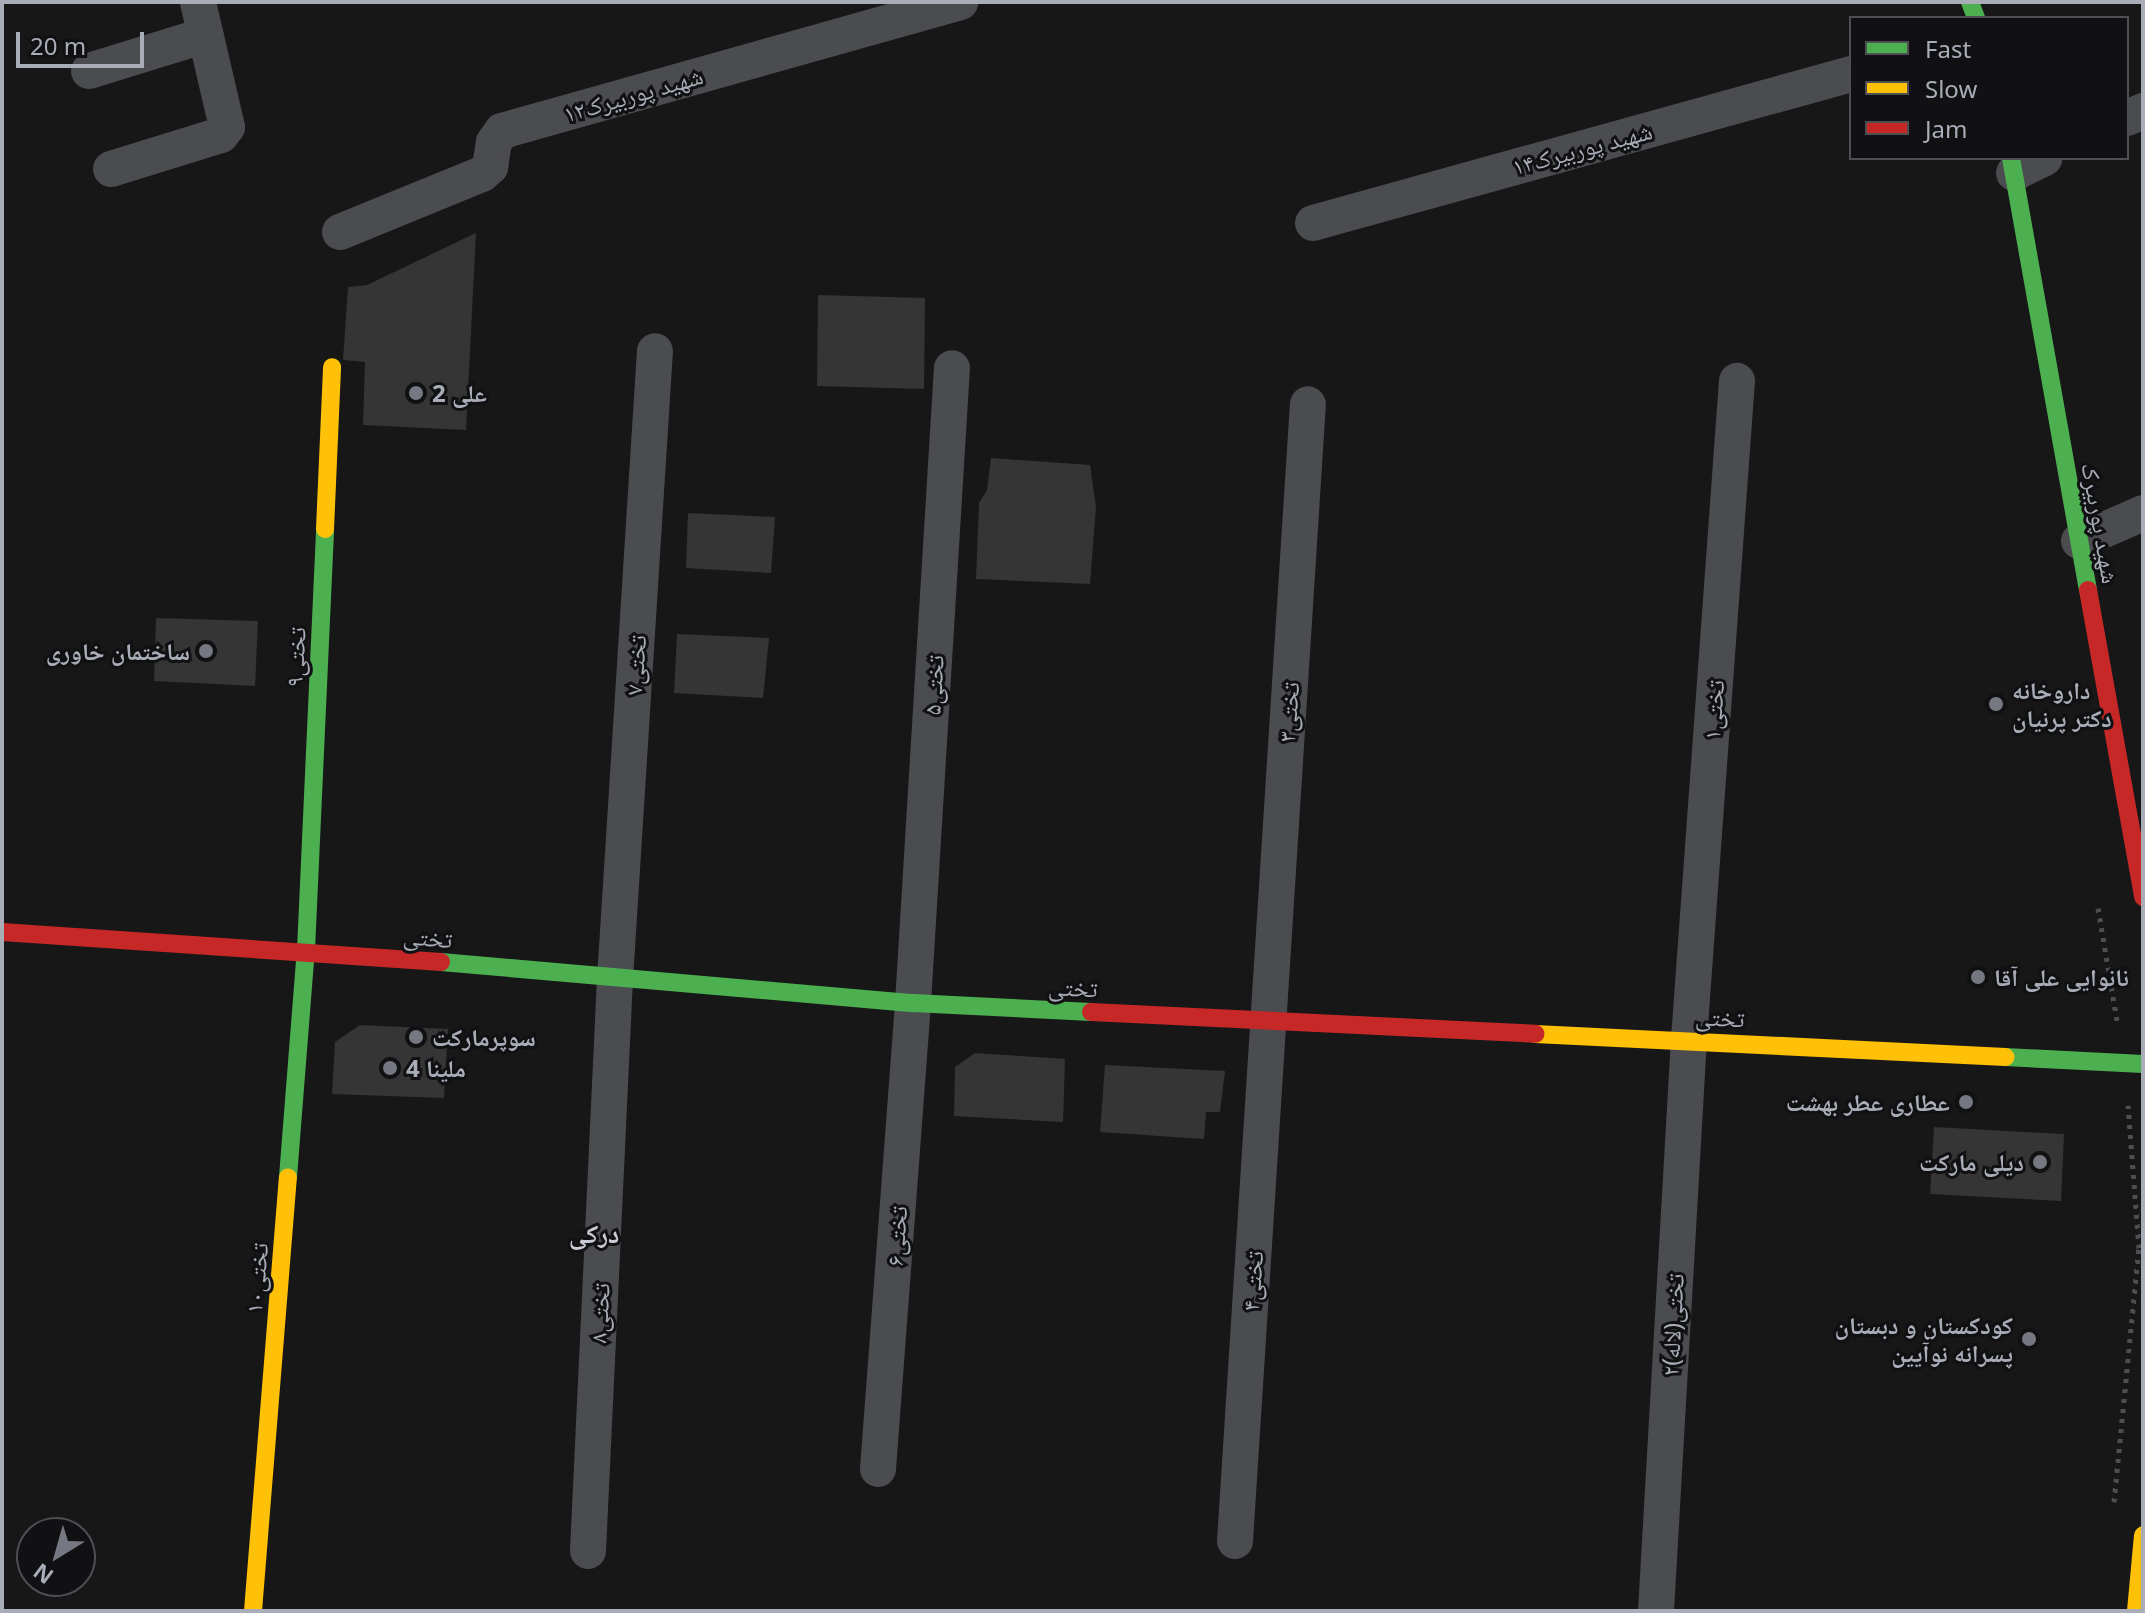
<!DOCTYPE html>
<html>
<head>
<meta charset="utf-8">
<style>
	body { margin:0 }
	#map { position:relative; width:2145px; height:1613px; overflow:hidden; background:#171717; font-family:"Noto Sans","Noto Naskh Arabic",sans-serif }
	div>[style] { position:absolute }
	.building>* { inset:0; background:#353536 }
	.path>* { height:5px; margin-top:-2.5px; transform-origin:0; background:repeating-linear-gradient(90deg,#4d4e52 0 4px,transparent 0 10px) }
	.street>* { height:36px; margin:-18px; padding:0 18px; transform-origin:18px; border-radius:18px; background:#4b4c50 }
	.fast>* { height:18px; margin:-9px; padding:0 9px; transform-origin:9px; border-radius:9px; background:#4caf50 }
	.slow>* { height:18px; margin:-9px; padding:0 9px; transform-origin:9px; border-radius:9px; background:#ffc107 }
	.jam>* { height:18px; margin:-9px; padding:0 9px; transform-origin:9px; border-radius:9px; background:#c62828 }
	.dots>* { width:22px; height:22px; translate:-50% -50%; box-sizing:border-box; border:4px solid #111113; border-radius:50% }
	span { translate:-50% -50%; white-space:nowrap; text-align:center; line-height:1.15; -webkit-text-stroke:6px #111113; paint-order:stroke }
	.street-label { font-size:24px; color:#a8adb8 }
	.poi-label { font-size:24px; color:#a8adb8; font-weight:700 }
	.left { translate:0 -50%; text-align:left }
	.right { translate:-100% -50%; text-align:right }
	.neighbourhood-label { font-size:26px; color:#c9ccd4; font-weight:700 }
	.frame { position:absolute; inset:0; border:4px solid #a8adb8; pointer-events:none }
	.legend { position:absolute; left:1849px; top:16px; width:280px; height:144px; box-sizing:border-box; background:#111113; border:2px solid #4d4f55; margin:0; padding:10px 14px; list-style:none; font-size:24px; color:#a8adb8 }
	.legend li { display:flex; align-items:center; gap:16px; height:40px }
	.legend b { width:40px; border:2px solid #4d4f55 }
	.north { position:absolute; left:16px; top:1517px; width:80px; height:80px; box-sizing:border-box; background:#111113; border:2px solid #4d4f55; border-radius:50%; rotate:217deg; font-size:22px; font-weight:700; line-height:32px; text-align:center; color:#a8adb8 }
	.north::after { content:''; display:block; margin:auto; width:28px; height:36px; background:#757880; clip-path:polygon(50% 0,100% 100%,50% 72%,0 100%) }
	.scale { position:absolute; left:16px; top:32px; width:128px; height:36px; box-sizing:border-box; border:4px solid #a8adb8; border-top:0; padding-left:10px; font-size:24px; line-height:28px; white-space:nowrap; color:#a8adb8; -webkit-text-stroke:6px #111113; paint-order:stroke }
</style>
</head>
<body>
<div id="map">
	<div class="building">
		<i style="clip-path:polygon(476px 233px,466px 430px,363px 425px,365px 362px,343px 360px,348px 287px,367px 285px)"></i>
		<i style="clip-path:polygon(818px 295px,925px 298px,924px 389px,817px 386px)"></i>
		<i style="clip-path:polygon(991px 458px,1090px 465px,1096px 507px,1090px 584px,976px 579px,979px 503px,987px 490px)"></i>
		<i style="clip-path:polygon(688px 513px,775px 517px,771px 573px,686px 568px)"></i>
		<i style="clip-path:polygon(156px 618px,258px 621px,255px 686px,154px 681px)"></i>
		<i style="clip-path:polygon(677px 634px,769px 638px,763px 698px,674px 693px)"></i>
		<i style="clip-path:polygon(360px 1025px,448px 1029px,444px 1098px,332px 1094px,335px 1042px)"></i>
		<i style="clip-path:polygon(975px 1053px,1065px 1059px,1063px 1122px,954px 1116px,955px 1067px)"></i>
		<i style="clip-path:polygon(1105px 1065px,1225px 1071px,1220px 1112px,1206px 1112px,1204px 1139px,1100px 1132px)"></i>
		<i style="clip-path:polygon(1934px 1127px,2064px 1134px,2061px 1201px,1930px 1194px)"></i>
	</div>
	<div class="path">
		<i style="left:2098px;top:908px;width:114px;rotate:80.4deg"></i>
		<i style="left:2114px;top:1502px;width:255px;rotate:-84.4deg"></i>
		<i style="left:2139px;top:1248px;width:143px;rotate:-94.4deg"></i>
	</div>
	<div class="street">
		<i style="left:89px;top:71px;width:122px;rotate:-17.1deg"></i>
		<i style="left:2127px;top:118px;width:17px;rotate:-24deg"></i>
		<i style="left:111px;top:169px;width:115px;rotate:-17.2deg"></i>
		<i style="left:221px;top:135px;width:10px;rotate:-53deg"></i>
		<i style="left:227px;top:127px;width:128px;rotate:-103.1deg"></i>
		<i style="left:2014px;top:173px;width:34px;rotate:-26deg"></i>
		<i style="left:1313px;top:223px;width:558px;rotate:-15.48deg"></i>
		<i style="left:340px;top:232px;width:153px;rotate:-22.2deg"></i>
		<i style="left:482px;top:174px;width:11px;rotate:-41deg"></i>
		<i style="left:490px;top:167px;width:25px;rotate:-81deg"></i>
		<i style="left:494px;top:142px;width:14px;rotate:-54deg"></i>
		<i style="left:502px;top:131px;width:476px;rotate:-15.7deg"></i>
		<i style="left:2079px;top:541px;width:70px;rotate:-23.6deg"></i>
		<i style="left:878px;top:1469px;width:467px;rotate:-85.7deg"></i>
		<i style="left:913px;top:1003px;width:636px;rotate:-86.49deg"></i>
		<i style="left:1235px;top:1541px;width:1139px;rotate:-86.33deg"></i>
		<i style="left:588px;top:1551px;width:573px;rotate:-87.3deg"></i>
		<i style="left:615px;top:979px;width:629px;rotate:-86.36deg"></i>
		<i style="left:1656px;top:1611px;width:573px;rotate:-86.7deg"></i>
		<i style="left:1689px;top:1039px;width:660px;rotate:-85.83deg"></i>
	</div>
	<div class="fast">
		<i style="left:1970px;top:2px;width:17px;rotate:69deg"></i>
		<i style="left:2011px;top:158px;width:439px;rotate:79.9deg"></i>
		<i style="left:441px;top:962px;width:474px;rotate:5deg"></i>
		<i style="left:913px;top:1003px;width:178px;rotate:2.9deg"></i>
		<i style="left:2005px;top:1057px;width:138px;rotate:2.9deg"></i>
		<i style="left:288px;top:1177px;width:228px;rotate:-85.5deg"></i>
		<i style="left:306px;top:950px;width:421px;rotate:-87.4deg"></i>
	</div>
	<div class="slow">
		<i style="left:325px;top:529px;width:162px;rotate:-87.5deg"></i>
		<i style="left:1535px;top:1034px;width:471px;rotate:2.8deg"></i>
		<i style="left:253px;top:1611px;width:435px;rotate:-85.4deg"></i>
		<i style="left:2136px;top:1611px;width:76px;rotate:-84.7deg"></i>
	</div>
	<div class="jam">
		<i style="left:2088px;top:590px;width:312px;rotate:79.8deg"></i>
		<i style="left:2px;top:932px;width:440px;rotate:3.9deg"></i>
		<i style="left:1091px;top:1012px;width:445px;rotate:2.8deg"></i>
	</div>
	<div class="dots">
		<i style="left:416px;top:393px;background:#757880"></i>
		<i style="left:206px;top:651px;background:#757880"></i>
		<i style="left:1996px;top:704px;background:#757880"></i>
		<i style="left:1978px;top:977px;background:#757880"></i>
		<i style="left:416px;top:1037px;background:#757880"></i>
		<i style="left:390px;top:1068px;background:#757880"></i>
		<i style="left:1966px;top:1102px;background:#757880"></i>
		<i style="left:2040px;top:1162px;background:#757880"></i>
		<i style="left:2029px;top:1339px;background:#757880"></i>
	</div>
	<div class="street-label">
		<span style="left:633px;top:94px;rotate:-16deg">شهید پوربیرک۱۲</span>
		<span style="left:1582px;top:148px;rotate:-15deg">شهید پوربیرک۱۴</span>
		<span style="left:2101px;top:523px;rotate:80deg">شهید پوربیرک</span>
		<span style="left:295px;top:657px;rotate:-87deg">تختی۹</span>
		<span style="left:635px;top:665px;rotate:-86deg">تختی۷</span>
		<span style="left:933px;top:685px;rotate:-87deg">تختی۵</span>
		<span style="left:1713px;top:710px;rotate:-86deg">تختی۱</span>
		<span style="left:1288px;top:712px;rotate:-86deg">تختی۳</span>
		<span style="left:428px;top:937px;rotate:5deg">تختی</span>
		<span style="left:1073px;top:987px;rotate:3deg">تختی</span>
		<span style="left:1720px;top:1017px;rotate:3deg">تختی</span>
		<span style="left:896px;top:1236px;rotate:-86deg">تختی۶</span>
		<span style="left:256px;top:1278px;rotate:-85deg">تختی۱۰</span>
		<span style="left:1252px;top:1281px;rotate:-86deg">تختی۴</span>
		<span style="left:599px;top:1313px;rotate:-87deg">تختی۸</span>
		<span style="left:1672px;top:1325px;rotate:-87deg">۲تختی(لاله)</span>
	</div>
	<div class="poi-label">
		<span class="left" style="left:432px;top:393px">علی 2</span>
		<span class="right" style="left:190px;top:651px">ساختمان خاوری</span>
		<span class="left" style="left:2012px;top:704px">داروخانه<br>دکتر پرنیان</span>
		<span class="left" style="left:1994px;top:977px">نانوایی علی آقا</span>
		<span class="left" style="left:432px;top:1037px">سوپرمارکت</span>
		<span class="left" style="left:406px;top:1068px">ملینا 4</span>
		<span class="right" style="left:1950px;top:1102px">عطاری عطر بهشت</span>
		<span class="right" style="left:2024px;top:1162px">دیلی مارکت</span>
		<span class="right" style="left:2013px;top:1339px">کودکستان و دبستان<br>پسرانه نوآیین</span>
	</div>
	<div class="neighbourhood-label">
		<span style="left:594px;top:1234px">درکی</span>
	</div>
	<div class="frame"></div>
	<ul class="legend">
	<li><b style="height:10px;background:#4caf50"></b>Fast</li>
	<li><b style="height:10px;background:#ffc107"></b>Slow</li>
	<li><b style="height:10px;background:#c62828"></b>Jam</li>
	</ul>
	<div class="north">N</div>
	<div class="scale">20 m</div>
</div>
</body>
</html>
